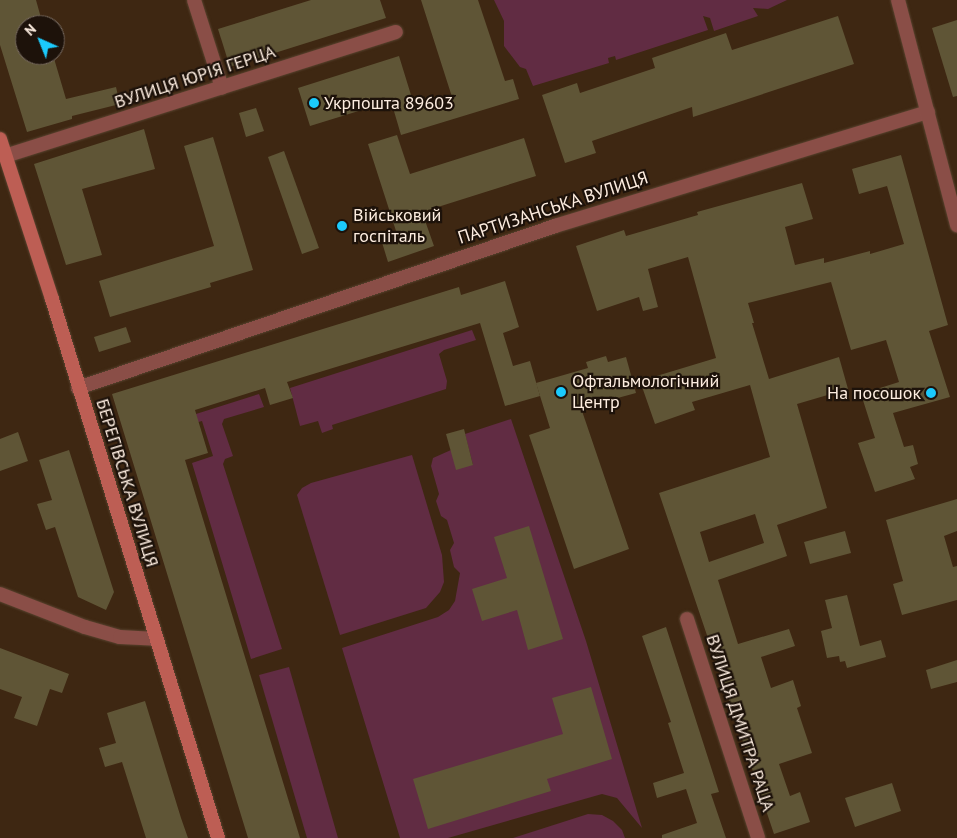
<!DOCTYPE html>
<html>
<head>
<meta charset="utf-8">
<style>
	body { margin:0 }
	#map { position:relative; width:957px; height:838px; overflow:hidden; background:#3e2712; font-family:"PT Sans",sans-serif }
	div>[style] { position:absolute }
	.green>* { inset:0; background:#612c43 }
	.building>* { inset:0; background:#5f5536 }
	.roads { filter:drop-shadow(0 0 1px #59432f) drop-shadow(0 0 1px #59432f) }
	.minor>* { height:14px; margin:-7px; padding:0 7px; transform-origin:7px; border-radius:7px; background:#8a4e47 }
	.tertiary>* { height:14px; margin:-7px; padding:0 7px; transform-origin:7px; border-radius:7px; background:#8a4e47 }
	.secondary>* { height:14px; margin:-7px; padding:0 7px; transform-origin:7px; border-radius:7px; background:#bd5e54 }
	.dots>* { width:14px; height:14px; translate:-50% -50%; box-sizing:border-box; border:2px solid #1d120a; border-radius:50% }
	span { translate:-50% -50%; white-space:nowrap; text-align:center; line-height:1.15; -webkit-text-stroke:4.5px #1d120a; paint-order:stroke }
	.street-label { font-size:18px; color:#fdede0 }
	.poi-label { font-size:18px; color:#fdede0 }
	.left { translate:0 -50%; text-align:left }
	.right { translate:-100% -50%; text-align:right }
	.north { position:absolute; left:15px; top:15px; width:50px; height:50px; box-sizing:border-box; background:#1d120a; border:1px solid #776a60; border-radius:50%; rotate:316deg; font-size:14px; font-weight:700; line-height:20px; text-align:center; color:#fdede0 }
	.north::after { content:''; display:block; margin:auto; width:18px; height:22px; background:#1bcafc; clip-path:polygon(50% 0,100% 100%,50% 72%,0 100%) }
</style>
</head>
<body>
<div id="map">
	<div class="green">
		<i style="clip-path:polygon(494px 0,787px 0,768px 9px,753px 8px,758px 16px,714px 31px,710px 18px,703px 16px,708px 30px,616px 60px,615px 56px,608px 58px,609px 63px,533px 86px,526px 69px,520px 67px,504px 46px,504px 21px)"></i>
		<i style="clip-path:polygon(472px 330px,476px 340px,444px 350px,439px 354px,447px 381px,446px 389px,332px 425px,333px 429px,322px 433px,318px 421px,300px 426px,290px 388px)"></i>
		<i style="clip-path:polygon(259px 394px,264px 407px,224px 419px,222px 424px,233px 456px,225px 459px,223px 464px,282px 649px,251px 659px,192px 463px,213px 456px,202px 421px,180px 427px,177px 420px)"></i>
		<i style="clip-path:polygon(511px 419px,586px 641px,642px 828px,617px 798px,602px 794px,448px 838px,400px 838px,342px 648px,438px 617px,449px 610px,455px 601px,460px 573px,454px 567px,450px 550px,454px 543px,447px 520px,441px 516px,436px 501px,439px 494px,431px 466px,433px 458px,451px 450px,473px 465px,465px 434px)"></i>
		<i style="clip-path:polygon(412px 455px,442px 555px,444px 582px,440px 592px,426px 608px,340px 635px,297px 495px,302px 488px,311px 483px)"></i>
		<i style="clip-path:polygon(289px 667px,338px 838px,307px 838px,259px 675px)"></i>
		<i style="clip-path:polygon(588px 814px,602px 815px,613px 821px,622px 830px,625px 838px,513px 838px)"></i>
	</div>
	<div class="building">
		<i style="clip-path:polygon(0 0,36px 0,43px 25px,25px 25px,25px 55px,53px 55px,66px 99px,116px 87px,120px 104px,72px 116px,72px 119px,27px 132px,0 45px)"></i>
		<i style="clip-path:polygon(311px 0,380px 0,386px 18px,230px 67px,218px 29px)"></i>
		<i style="clip-path:polygon(421px 0,478px 0,505px 81px,513px 79px,519px 99px,401px 135px,391px 101px,310px 126px,298px 88px,399px 56px,415px 108px,452px 97px)"></i>
		<i style="clip-path:polygon(838px 16px,854px 64px,693px 117px,692px 107px,592px 141px,596px 153px,565px 163px,542px 95px,577px 83px,580px 93px,655px 68px,652px 58px,726px 33px,732px 50px)"></i>
		<i style="clip-path:polygon(957px 20px,957px 96px,953px 97px,932px 28px)"></i>
		<i style="clip-path:polygon(256px 108px,264px 131px,246px 137px,239px 113px)"></i>
		<i style="clip-path:polygon(144px 129px,155px 169px,82px 189px,102px 255px,66px 265px,34px 164px)"></i>
		<i style="clip-path:polygon(397px 135px,410px 174px,524px 138px,536px 176px,422px 212px,434px 246px,388px 262px,380px 236px,396px 231px,368px 144px)"></i>
		<i style="clip-path:polygon(213px 137px,253px 270px,210px 283px,211px 287px,110px 317px,99px 281px,214px 246px,184px 146px)"></i>
		<i style="clip-path:polygon(284px 151px,319px 248px,302px 254px,268px 157px)"></i>
		<i style="clip-path:polygon(evenodd,901px 155px,948px 325px,929px 331px,950px 397px,893px 413px,904px 447px,913px 445px,918px 464px,910px 467px,915px 479px,875px 492px,858px 443px,875px 438px,861px 394px,899px 382px,886px 340px,851px 350px,831px 282px,748px 303px,754px 323px,752px 323px,769px 379px,839px 357px,848px 389px,797px 404px,827px 508px,777px 525px,787px 556px,718px 580px,738px 644px,789px 629px,795px 646px,761px 657px,771px 688px,793px 680px,801px 706px,797px 708px,812px 753px,779px 764px,790px 796px,800px 792px,810px 822px,774px 834px,659px 493px,770px 457px,750px 385px,692px 402px,695px 410px,655px 424px,640px 381px,716px 358px,688px 257px,648px 269px,658px 307px,643px 311px,639px 297px,597px 311px,576px 246px,624px 230px,626px 236px,698px 215px,697px 212px,802px 183px,813px 219px,785px 227px,795px 265px,824px 258px,824px 263px,870px 251px,870px 254px,904px 244px,887px 186px,859px 194px,852px 169px,901px 155px,755px 514px,764px 543px,709px 562px,700px 532px,755px 514px)"></i>
		<i style="clip-path:polygon(505px 281px,519px 327px,503px 333px,513px 366px,530px 361px,540px 396px,505px 406px,480px 323px,287px 382px,293px 398px,270px 405px,265px 388px,195px 410px,208px 453px,185px 460px,300px 838px,248px 838px,112px 394px,459px 287px,461px 295px)"></i>
		<i style="clip-path:polygon(126px 327px,131px 342px,99px 352px,94px 337px)"></i>
		<i style="clip-path:polygon(606px 356px,608px 362px,626px 357px,636px 393px,581px 408px,629px 549px,574px 569px,529px 435px,550px 428px,536px 383px,588px 368px,586px 362px)"></i>
		<i style="clip-path:polygon(464px 429px,473px 465px,456px 470px,446px 434px)"></i>
		<i style="clip-path:polygon(18px 432px,28px 461px,0 471px,0 439px)"></i>
		<i style="clip-path:polygon(69px 450px,114px 592px,106px 610px,78px 597px,55px 527px,46px 530px,37px 504px,52px 500px,39px 460px)"></i>
		<i style="clip-path:polygon(957px 499px,957px 531px,944px 536px,953px 567px,957px 566px,957px 600px,902px 615px,893px 584px,903px 581px,886px 520px)"></i>
		<i style="clip-path:polygon(529px 526px,563px 639px,528px 650px,517px 610px,482px 621px,472px 589px,507px 578px,494px 537px)"></i>
		<i style="clip-path:polygon(845px 531px,851px 553px,810px 564px,804px 542px)"></i>
		<i style="clip-path:polygon(847px 595px,860px 646px,881px 640px,886px 657px,847px 668px,845px 661px,840px 662px,839px 656px,827px 658px,821px 631px,832px 628px,825px 600px)"></i>
		<i style="clip-path:polygon(666px 627px,719px 792px,711px 794px,726px 838px,662px 838px,662px 835px,697px 823px,686px 789px,657px 798px,653px 783px,684px 773px,668px 723px,671px 722px,642px 636px)"></i>
		<i style="clip-path:polygon(0 648px,69px 674px,62px 693px,50px 689px,37px 726px,14px 718px,22px 697px,0 689px)"></i>
		<i style="clip-path:polygon(957px 660px,957px 682px,931px 689px,926px 670px)"></i>
		<i style="clip-path:polygon(591px 687px,612px 759px,547px 779px,551px 791px,428px 829px,413px 779px,563px 734px,552px 698px)"></i>
		<i style="clip-path:polygon(145px 701px,181px 818px,188px 838px,146px 838px,122px 762px,105px 767px,99px 748px,116px 743px,107px 713px)"></i>
		<i style="clip-path:polygon(892px 783px,901px 811px,855px 827px,845px 798px)"></i>
	</div>
	<div class="roads">
		<div class="minor">
			<i style="left:194px;top:0;width:92px;rotate:72.3deg"></i>
			<i style="left:5px;top:156px;width:410px;rotate:-17.6deg"></i>
			<i style="left:78px;top:388px;width:504px;rotate:-18.76deg"></i>
			<i style="left:555px;top:226px;width:390px;rotate:-17deg"></i>
			<i style="left:0;top:594px;width:91px;rotate:21.2deg"></i>
			<i style="left:85px;top:627px;width:36px;rotate:16deg"></i>
			<i style="left:120px;top:637px;width:36px;rotate:3deg"></i>
			<i style="left:687px;top:619px;width:230px;rotate:72deg"></i>
		</div>
		<div class="tertiary">
			<i style="left:898px;top:0;width:233px;rotate:75.3deg"></i>
		</div>
		<div class="secondary">
			<i style="left:0;top:139px;width:168px;rotate:72deg"></i>
			<i style="left:52px;top:299px;width:564px;rotate:72.88deg"></i>
		</div>
	</div>
	<div class="dots">
		<i style="left:314px;top:103px;background:#1bcafc"></i>
		<i style="left:342px;top:226px;background:#1bcafc"></i>
		<i style="left:561px;top:392px;background:#1bcafc"></i>
		<i style="left:931px;top:393px;background:#1bcafc"></i>
	</div>
	<div class="street-label">
		<span style="left:195px;top:77px;rotate:-18deg">ВУЛИЦЯ ЮРІЯ ГЕРЦА</span>
		<span style="left:553px;top:208px;rotate:-18deg">ПАРТИЗАНСЬКА ВУЛИЦЯ</span>
		<span style="left:127px;top:483px;rotate:73deg">БЕРЕГІВСЬКА ВУЛИЦЯ</span>
		<span style="left:740px;top:723px;rotate:72deg">ВУЛИЦЯ ДМИТРА РАЦА</span>
	</div>
	<div class="poi-label">
		<span class="left" style="left:324px;top:103px">Укрпошта 89603</span>
		<span class="left" style="left:353px;top:226px">Військовий<br>госпіталь</span>
		<span class="left" style="left:572px;top:392px">Офтальмологічний<br>Центр</span>
		<span class="right" style="left:921px;top:393px">На посошок</span>
	</div>
	<div class="north">N</div>
</div>
</body>
</html>
